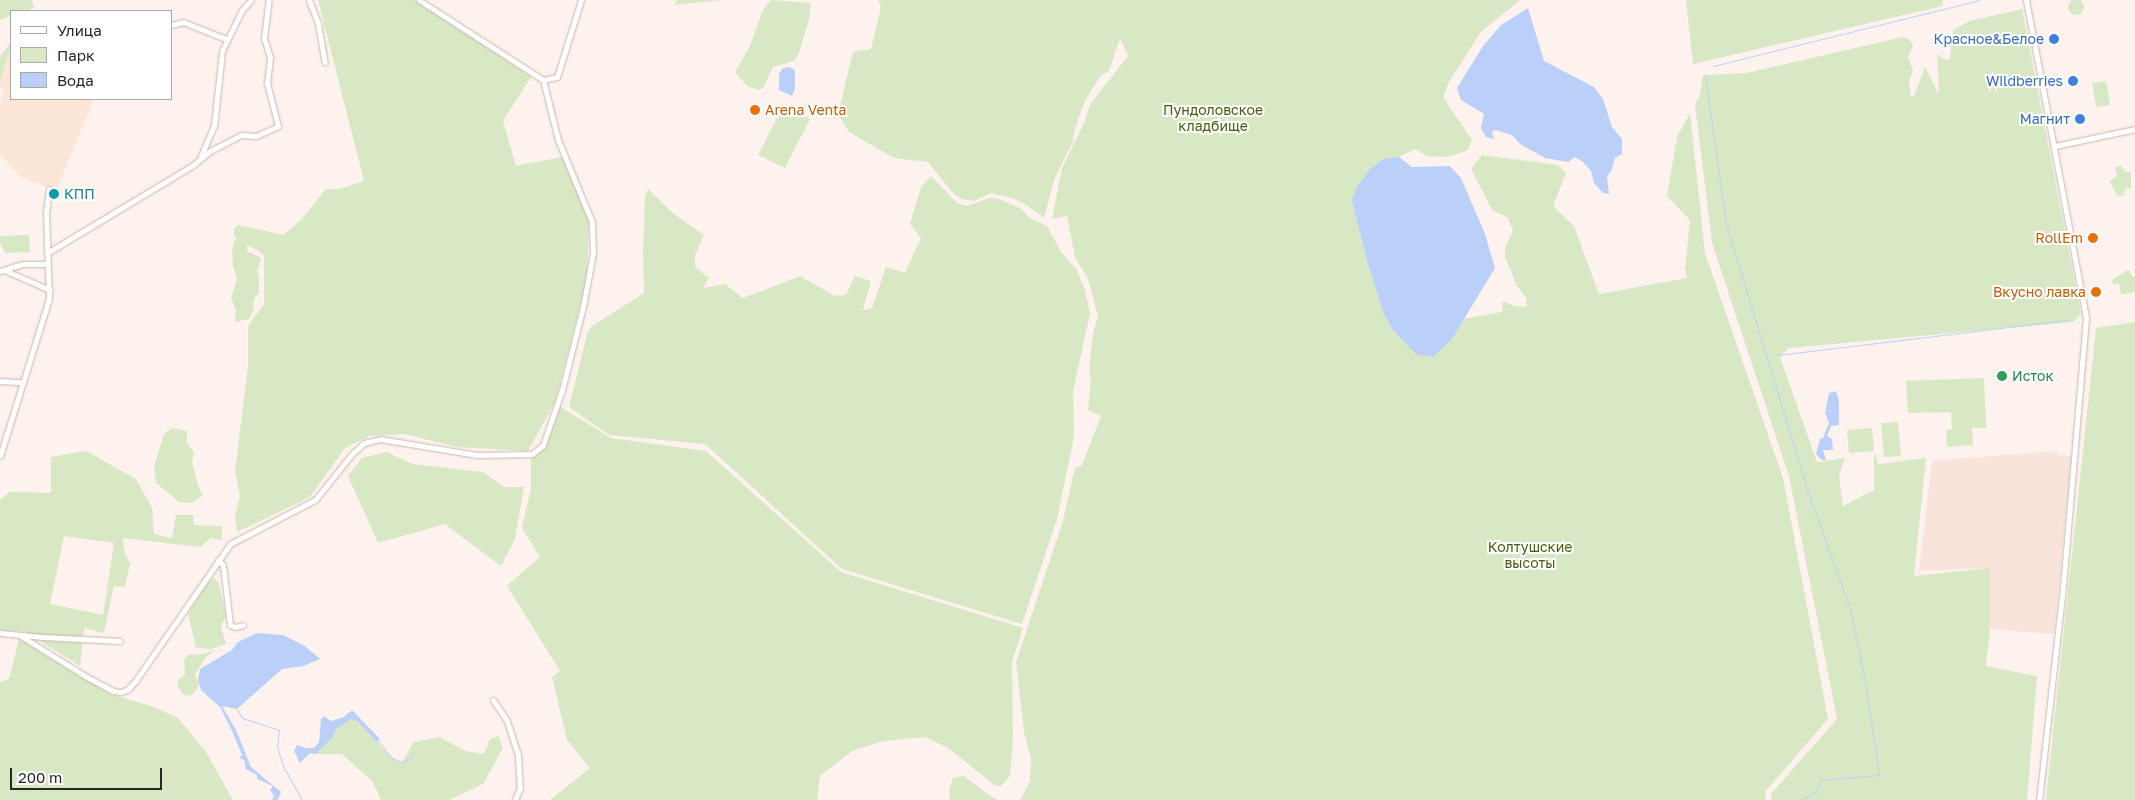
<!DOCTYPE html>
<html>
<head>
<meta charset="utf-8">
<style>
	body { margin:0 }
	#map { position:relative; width:2135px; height:800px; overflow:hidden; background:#fdf2ed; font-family:"Golos Text",sans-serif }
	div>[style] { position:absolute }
	.built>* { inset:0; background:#f8e4db }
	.education>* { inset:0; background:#fce6d8 }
	.green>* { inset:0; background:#d8e8c4 }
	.round { border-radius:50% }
	.water>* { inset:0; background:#bad0f9 }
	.stream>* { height:1px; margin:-0.5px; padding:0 0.5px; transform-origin:0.5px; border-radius:0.5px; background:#bad0f9 }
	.roads { filter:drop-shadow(0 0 1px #c8b8b0) drop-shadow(0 0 1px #c8b8b0) }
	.minor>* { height:5px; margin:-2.5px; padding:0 2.5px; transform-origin:2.5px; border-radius:2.5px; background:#fff }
	.dots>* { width:14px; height:14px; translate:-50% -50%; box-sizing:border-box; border:2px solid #fff; border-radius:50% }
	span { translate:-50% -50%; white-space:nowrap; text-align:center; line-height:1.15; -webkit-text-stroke:4px #fff; paint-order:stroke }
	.shop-label { font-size:14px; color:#366cbe }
	.right { translate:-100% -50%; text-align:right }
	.food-label { font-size:14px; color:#c56008 }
	.left { translate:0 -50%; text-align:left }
	.park-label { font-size:14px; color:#465f0e }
	.culture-label { font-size:14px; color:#0d838f }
	.leisure-label { font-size:14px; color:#27864d }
	.legend { position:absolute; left:10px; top:10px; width:162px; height:90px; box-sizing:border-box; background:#fff; border:1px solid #aba8a7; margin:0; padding:6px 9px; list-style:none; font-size:15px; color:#2c2523 }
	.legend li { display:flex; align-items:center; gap:10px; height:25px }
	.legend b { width:25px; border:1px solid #aba8a7 }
	.scale { position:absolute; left:10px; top:768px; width:152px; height:22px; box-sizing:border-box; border:2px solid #2c2523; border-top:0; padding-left:6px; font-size:15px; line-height:18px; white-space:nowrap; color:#2c2523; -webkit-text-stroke:4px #fff; paint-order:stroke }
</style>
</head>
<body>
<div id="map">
	<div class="built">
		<i style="clip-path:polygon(2057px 451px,2057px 455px,2072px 456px,2054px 634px,1990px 629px,1990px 568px,1919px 571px,1932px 461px)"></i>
	</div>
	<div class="education">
		<i style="clip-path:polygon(11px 47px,11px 99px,94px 99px,56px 191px,20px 177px,0 154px,0 104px,4px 89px,0 87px,0 80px)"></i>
	</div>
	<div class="green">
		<i class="round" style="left:2068px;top:-1px;width:16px;height:16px"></i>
		<i style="clip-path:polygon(0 0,32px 0,34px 8px,25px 11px,11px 11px,11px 16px,0 20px)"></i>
		<i style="clip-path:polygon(318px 0,418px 0,531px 77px,503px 121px,516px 166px,562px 157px,575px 182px,589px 221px,587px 279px,555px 402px,528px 451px,457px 447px,404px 434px,369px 436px,345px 448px,310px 497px,237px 532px,235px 516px,240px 496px,235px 472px,248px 365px,248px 326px,264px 304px,264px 256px,259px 251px,247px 245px,247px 251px,261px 258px,257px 272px,259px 275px,259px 293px,254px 299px,253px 311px,249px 319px,235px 322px,236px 310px,231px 298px,237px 279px,233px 265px,232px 253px,234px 241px,237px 240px,234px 236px,234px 229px,238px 225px,283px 235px,300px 221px,326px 189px,339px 189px,364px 181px)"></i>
		<i style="clip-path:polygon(678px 0,721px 0,674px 5px)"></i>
		<i style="clip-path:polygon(771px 0,811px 3px,809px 20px,798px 56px,794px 61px,773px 67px,763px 88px,758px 90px,747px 86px,735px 72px,749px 48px,764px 8px)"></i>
		<i style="clip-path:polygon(878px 0,1520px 0,1481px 32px,1449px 82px,1443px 97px,1472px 140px,1467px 151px,1446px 157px,1427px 156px,1415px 149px,1399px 157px,1384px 159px,1395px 333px,1400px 330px,1502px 312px,1503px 301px,1514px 306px,1527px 307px,1526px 298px,1516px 284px,1505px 257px,1505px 248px,1513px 231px,1508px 218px,1492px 210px,1471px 169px,1482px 155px,1558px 165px,1566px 173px,1553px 206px,1574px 226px,1599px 294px,1687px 278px,1685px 269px,1690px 220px,1667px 196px,1677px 137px,1690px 113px,1705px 253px,1783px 478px,1828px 719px,1765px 792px,1766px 800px,1020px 800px,1030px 781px,1031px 759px,1024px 732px,1016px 662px,1063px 521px,1075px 468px,1082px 465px,1101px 416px,1088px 410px,1091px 377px,1089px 373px,1093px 333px,1098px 316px,1088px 279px,1075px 257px,1067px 216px,1052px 219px,1062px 168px,1084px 123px,1091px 103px,1128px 56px,1120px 38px,1109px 71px,1101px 75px,1085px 101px,1075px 128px,1072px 144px,1055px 177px,1044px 218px,1025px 204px,1012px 198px,991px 193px,974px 201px,961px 199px,953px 193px,928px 162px,894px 158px,849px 132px,838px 114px,853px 52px,871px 49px,881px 7px)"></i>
		<i style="clip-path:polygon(1686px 0,1943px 0,1942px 6px,1693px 64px)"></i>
		<i style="clip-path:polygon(2022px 9px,2081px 314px,2073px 322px,1789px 348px,1780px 357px,1817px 462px,1845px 458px,1839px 476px,1843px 506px,1874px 490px,1874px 451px,1849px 453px,1847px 430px,1872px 428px,1874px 451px,1878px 464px,1926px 458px,1914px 576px,1990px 568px,1990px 629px,1986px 666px,2037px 676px,2027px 800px,1771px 800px,1771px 794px,1837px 719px,1789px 476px,1712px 243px,1695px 104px,1700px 95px,1703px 75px,1746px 73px,1903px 37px,1909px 39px,1913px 45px,1908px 58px,1913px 70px,1909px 81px,1911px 97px,1914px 96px,1925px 67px,1938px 93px,1939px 89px,1937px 54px,1946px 60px,1950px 58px,1953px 30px,1970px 21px)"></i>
		<i style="clip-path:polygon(11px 42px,11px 47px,0 80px,0 56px)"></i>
		<i style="clip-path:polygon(2106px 81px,2110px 105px,2096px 107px,2092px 83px)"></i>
		<i style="clip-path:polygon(783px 106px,810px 119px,785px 168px,758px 155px)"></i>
		<i style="clip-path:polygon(2121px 166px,2126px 172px,2131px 172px,2131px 188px,2125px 189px,2124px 195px,2117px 196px,2110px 181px,2117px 176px,2115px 167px)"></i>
		<i style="clip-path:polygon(931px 176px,957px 203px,967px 206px,989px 198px,999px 199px,1020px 208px,1030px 218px,1047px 226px,1061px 252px,1077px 270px,1085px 290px,1090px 313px,1073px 391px,1074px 437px,1057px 519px,1022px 624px,842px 569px,705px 444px,609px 435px,569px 407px,587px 334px,592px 326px,644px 293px,643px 250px,645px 196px,648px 189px,674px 214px,704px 235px,695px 255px,695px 267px,709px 278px,703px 288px,725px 284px,743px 298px,800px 276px,835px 296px,846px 295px,855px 276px,871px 281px,863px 310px,872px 308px,886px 267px,905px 273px,921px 238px,910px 224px,921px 187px)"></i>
		<i style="clip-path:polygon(29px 235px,30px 252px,5px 253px,0 243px,0 236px)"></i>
		<i style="clip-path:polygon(2128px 270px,2133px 277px,2135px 277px,2135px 292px,2121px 295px,2119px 284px,2113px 284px,2112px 280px)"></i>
		<i style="clip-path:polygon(2135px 322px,2135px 800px,2046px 800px,2096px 328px)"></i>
		<i style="clip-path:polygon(1984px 378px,1986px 428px,1972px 428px,1973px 445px,1947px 447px,1946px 430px,1952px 429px,1951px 412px,1908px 413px,1906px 381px)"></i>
		<i style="clip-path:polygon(559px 406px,611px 438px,706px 451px,841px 572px,1023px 628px,1012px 662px,1013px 739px,1010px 776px,1001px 786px,996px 786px,948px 748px,925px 737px,883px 741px,852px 751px,820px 776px,817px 800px,550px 800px,590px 768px,567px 740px,552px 677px,560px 671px,507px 586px,540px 557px,522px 528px,531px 489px,531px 458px,545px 443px)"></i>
		<i style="clip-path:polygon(1898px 422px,1901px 456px,1884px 457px,1881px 423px)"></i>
		<i style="clip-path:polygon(172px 428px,187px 431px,187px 443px,194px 452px,192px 463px,199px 488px,203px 495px,192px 503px,179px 502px,156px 483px,154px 467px,164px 434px)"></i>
		<i style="clip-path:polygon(evenodd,86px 451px,136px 479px,152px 508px,154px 534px,172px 538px,176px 515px,193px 515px,194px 525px,222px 526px,222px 540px,211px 538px,200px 547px,123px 538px,124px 551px,130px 564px,125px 587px,114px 586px,104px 633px,84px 628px,80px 666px,24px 631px,0 631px,0 500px,10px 492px,51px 493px,51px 457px,86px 451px,64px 536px,114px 543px,103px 615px,50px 604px,64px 536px)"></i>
		<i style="clip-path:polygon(387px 452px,412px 464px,483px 472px,504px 487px,524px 487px,515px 539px,501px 566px,445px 524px,378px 543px,348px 476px,362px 458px)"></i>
		<i style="clip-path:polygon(214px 578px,219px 583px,226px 617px,221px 626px,226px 644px,211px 649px,196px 648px,188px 613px,208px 581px)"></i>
		<i style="clip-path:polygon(19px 639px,110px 694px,154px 707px,178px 718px,206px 752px,233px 800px,0 800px,0 682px,9px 679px)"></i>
		<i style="clip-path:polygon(216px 649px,205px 658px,198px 670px,195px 676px,199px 684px,195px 692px,190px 696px,183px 694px,177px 686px,179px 679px,185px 674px,184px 660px,187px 655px,203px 654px)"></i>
		<i style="clip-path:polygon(351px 719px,358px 722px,392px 758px,402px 762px,414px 742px,440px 737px,465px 751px,484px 754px,490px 739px,498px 736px,503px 748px,483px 784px,449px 800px,381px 800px,373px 782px,342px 754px,316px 754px,333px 737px,335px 730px)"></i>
		<i style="clip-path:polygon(964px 776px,989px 795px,998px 800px,950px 800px,949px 790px,953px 778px)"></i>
	</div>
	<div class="water">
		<i style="clip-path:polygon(1528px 8px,1544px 61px,1594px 87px,1603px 99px,1612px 127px,1622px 139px,1622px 154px,1615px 158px,1611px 172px,1607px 176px,1609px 194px,1603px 193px,1594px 183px,1591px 171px,1583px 162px,1575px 157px,1568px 162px,1545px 158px,1520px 144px,1512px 135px,1495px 130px,1492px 132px,1494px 139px,1486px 137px,1481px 128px,1484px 114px,1461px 100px,1457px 88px,1483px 46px,1501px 25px)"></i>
		<i style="clip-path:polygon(789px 67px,795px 70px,795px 89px,792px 96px,779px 90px,779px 74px,783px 68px)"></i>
		<i style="clip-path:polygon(1399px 157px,1412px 167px,1450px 166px,1461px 178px,1485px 234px,1495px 268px,1452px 339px,1433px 357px,1417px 355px,1393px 330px,1384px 315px,1368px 264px,1352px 201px,1357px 187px,1370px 169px,1384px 159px)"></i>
		<i style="clip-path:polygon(1836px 391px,1839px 401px,1839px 425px,1831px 426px,1827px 436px,1832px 439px,1833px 450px,1823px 450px,1826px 460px,1822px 460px,1816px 454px,1820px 439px,1823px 438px,1829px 423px,1825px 413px,1829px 393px)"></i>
		<i style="clip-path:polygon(257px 633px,283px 635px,305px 646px,320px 659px,303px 666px,282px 669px,237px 709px,222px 706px,236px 730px,251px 767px,281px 792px,278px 800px,272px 800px,274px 796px,270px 790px,273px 786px,257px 779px,257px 775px,246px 769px,244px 760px,239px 758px,242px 755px,232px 731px,220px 707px,201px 690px,198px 680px,200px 669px,232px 650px,238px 642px)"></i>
		<i style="clip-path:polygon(352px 710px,380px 739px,377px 742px,358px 722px,351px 719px,335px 730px,333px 737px,316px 754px,310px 753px,300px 763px,294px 751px,297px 745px,305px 748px,314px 748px,319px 742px,321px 719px,324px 716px,331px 721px,344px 717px)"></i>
	</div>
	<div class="stream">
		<i style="left:1713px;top:66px;width:274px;rotate:-13.9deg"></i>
		<i style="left:1705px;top:75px;width:150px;rotate:82deg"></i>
		<i style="left:1726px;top:224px;width:283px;rotate:73deg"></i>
		<i style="left:1809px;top:495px;width:121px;rotate:70.2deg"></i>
		<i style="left:1850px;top:609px;width:74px;rotate:78.2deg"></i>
		<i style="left:1865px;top:681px;width:95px;rotate:81.5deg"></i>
		<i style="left:1879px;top:775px;width:59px;rotate:175.2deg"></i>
		<i style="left:1820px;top:780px;width:13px;rotate:108deg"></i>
		<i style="left:1816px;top:792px;width:17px;rotate:152deg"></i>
		<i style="left:1777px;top:355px;width:293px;rotate:-6.9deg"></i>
		<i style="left:237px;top:709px;width:10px;rotate:61deg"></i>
		<i style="left:242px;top:718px;width:39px;rotate:18deg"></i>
		<i style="left:279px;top:730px;width:16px;rotate:97deg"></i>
		<i style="left:277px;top:746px;width:21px;rotate:73deg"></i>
		<i style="left:283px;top:766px;width:39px;rotate:61deg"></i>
		<i style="left:378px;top:741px;width:22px;rotate:51deg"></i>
		<i style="left:392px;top:758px;width:11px;rotate:22deg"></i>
		<i style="left:402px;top:762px;width:10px;rotate:-29deg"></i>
		<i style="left:411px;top:757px;width:6px;rotate:-72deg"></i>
	</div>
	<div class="roads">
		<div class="minor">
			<i style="left:309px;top:0;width:26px;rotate:69deg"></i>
			<i style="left:318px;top:24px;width:39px;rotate:80deg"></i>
			<i style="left:419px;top:0;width:148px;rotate:32.8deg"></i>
			<i style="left:543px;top:80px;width:14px;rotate:-12deg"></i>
			<i style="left:557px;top:77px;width:81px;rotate:-72.7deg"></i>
			<i style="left:2026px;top:0;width:324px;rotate:79.3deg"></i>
			<i style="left:2086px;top:318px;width:279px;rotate:94.9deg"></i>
			<i style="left:2062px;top:596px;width:205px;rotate:96.4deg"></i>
			<i style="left:171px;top:25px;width:12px;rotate:-14deg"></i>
			<i style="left:183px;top:22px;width:46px;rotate:21.6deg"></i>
			<i style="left:2055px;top:146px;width:82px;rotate:-12deg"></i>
			<i style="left:201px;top:156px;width:33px;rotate:-67deg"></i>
			<i style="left:214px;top:126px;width:75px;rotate:-83.9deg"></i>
			<i style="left:222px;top:51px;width:46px;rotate:-64deg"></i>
			<i style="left:242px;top:10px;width:13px;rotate:-48deg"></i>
			<i style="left:47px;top:253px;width:169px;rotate:-31deg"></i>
			<i style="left:192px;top:166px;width:23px;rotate:-40deg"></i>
			<i style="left:210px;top:151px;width:35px;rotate:-27deg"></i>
			<i style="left:241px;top:135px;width:15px;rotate:4deg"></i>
			<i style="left:256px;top:136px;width:24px;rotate:-24deg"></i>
			<i style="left:278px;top:126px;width:44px;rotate:-104.3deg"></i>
			<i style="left:267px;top:83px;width:26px;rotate:-83deg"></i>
			<i style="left:270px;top:57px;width:20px;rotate:-108deg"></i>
			<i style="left:264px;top:38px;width:38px;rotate:-83deg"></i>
			<i style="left:4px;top:270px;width:50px;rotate:23.5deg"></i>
			<i style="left:0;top:271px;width:24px;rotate:-17deg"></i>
			<i style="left:23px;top:264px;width:25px"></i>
			<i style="left:0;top:381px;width:22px;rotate:3deg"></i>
			<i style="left:0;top:456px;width:164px;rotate:-72.7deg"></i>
			<i style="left:49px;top:299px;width:86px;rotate:-92deg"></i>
			<i style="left:46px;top:213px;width:24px;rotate:-83deg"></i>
			<i style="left:218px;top:560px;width:7px;rotate:45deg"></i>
			<i style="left:223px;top:565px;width:60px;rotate:83.3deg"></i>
			<i style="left:230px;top:625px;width:5px;rotate:22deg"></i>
			<i style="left:235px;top:627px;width:8px;rotate:-14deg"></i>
			<i style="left:0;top:633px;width:43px;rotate:5.3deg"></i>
			<i style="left:43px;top:637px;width:77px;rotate:3deg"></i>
			<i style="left:21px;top:636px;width:75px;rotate:32deg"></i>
			<i style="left:85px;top:676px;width:32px;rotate:28deg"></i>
			<i style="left:113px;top:691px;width:8px;rotate:7deg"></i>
			<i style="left:121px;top:692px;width:8px;rotate:-23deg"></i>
			<i style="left:128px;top:689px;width:12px;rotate:-48deg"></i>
			<i style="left:136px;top:680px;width:165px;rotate:-55.3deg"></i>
			<i style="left:230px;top:544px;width:96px;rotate:-27.4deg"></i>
			<i style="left:315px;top:500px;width:59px;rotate:-51.2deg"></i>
			<i style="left:352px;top:454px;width:16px;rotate:-43deg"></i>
			<i style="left:364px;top:443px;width:16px;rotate:-14deg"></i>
			<i style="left:380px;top:439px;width:98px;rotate:9.4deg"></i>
			<i style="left:477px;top:455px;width:55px;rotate:-1deg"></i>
			<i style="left:532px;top:454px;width:14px;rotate:-39deg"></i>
			<i style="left:543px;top:445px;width:58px;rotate:-70.9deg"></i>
			<i style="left:562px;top:390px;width:86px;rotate:-75.8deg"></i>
			<i style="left:583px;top:307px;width:55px;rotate:-79.5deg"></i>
			<i style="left:593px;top:253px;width:31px;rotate:-92deg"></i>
			<i style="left:592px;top:222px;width:89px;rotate:-112.5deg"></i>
			<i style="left:558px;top:140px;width:62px;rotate:-104deg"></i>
			<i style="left:493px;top:700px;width:25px;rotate:56deg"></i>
			<i style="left:507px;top:721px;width:36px;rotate:72deg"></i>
			<i style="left:518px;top:755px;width:33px;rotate:87deg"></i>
			<i style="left:520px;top:788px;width:13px;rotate:113deg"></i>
		</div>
	</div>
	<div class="dots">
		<i style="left:2054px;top:39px;background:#3f7fe0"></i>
		<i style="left:2073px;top:81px;background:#3f7fe0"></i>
		<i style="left:755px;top:110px;background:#e8710a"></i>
		<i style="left:2080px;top:119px;background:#3f7fe0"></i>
		<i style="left:54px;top:194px;background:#0f9aa8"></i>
		<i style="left:2093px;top:238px;background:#e8710a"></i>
		<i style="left:2096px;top:292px;background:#e8710a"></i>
		<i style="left:2002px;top:376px;background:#2e9e5b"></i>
	</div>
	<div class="shop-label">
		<span class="right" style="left:2044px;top:39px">Красное&amp;Белое</span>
		<span class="right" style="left:2063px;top:81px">Wildberries</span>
		<span class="right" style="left:2070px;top:119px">Магнит</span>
	</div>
	<div class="food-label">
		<span class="left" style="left:765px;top:110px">Arena Venta</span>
		<span class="right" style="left:2083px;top:238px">RollEm</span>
		<span class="right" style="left:2086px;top:292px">Вкусно лавка</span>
	</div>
	<div class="park-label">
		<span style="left:1213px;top:118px">Пундоловское<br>кладбище</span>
		<span style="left:1530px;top:555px">Колтушские<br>высоты</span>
	</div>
	<div class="culture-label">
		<span class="left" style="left:64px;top:194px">КПП</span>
	</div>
	<div class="leisure-label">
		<span class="left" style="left:2012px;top:376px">Исток</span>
	</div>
	<ul class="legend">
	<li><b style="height:6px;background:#fff"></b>Улица</li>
	<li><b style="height:14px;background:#d8e8c4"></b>Парк</li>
	<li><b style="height:14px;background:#bad0f9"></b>Вода</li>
	</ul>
	<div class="scale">200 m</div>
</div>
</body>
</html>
